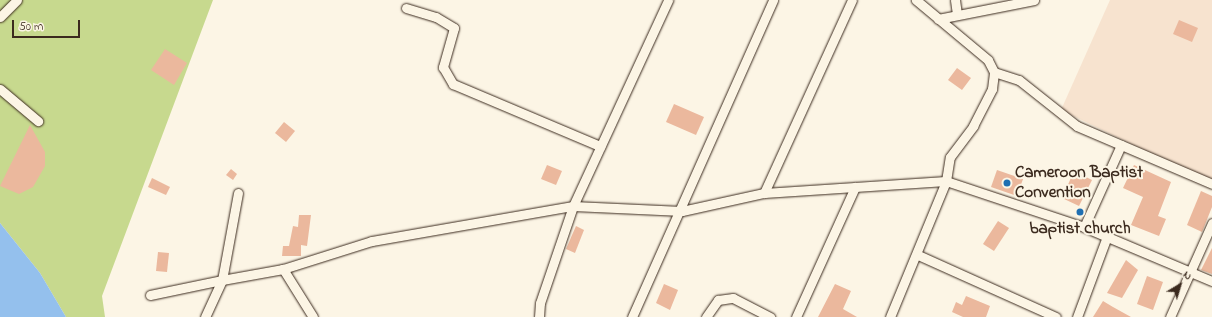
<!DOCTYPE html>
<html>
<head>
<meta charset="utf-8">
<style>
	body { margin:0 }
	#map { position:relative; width:1212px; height:317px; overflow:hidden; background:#fcf5e5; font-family:"Indie Flower",sans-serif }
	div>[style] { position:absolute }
	.built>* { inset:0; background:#f7e3cf }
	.green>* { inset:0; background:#c7d98e }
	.water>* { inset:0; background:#94c0ed }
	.building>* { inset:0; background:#ebb89d }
	.roads { filter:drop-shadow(0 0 1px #3b2a1e) drop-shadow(0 0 1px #3b2a1e) }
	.minor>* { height:9px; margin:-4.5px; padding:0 4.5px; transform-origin:4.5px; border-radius:4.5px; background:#fcf5e5 }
	.dots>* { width:11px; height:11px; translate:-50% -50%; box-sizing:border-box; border:2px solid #fcf5e5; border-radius:50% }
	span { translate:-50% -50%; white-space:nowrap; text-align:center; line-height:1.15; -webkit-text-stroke:4px #fcf5e5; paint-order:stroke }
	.poi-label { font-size:17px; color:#3b2a1e; font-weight:700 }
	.left { translate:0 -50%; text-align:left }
	.north { position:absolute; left:1160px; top:265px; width:40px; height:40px; -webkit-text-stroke:3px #fcf5e5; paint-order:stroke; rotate:38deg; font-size:11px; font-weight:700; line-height:16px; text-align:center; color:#3b2a1e }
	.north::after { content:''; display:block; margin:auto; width:14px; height:18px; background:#3b2a1e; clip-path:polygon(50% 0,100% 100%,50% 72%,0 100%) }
	.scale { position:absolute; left:12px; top:20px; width:68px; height:18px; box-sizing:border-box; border:2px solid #3b2a1e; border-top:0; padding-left:5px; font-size:12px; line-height:14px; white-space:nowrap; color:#3b2a1e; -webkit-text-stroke:3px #fcf5e5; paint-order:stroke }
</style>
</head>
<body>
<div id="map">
	<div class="built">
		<i style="clip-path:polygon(1110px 0,1212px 0,1212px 183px,1061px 110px)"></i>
	</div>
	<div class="green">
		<i style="clip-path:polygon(0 0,213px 0,102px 296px,105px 317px,66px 317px,40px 273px,0 223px)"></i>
	</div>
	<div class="water">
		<i style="clip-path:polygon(0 223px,40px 273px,66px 317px,0 317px)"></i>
	</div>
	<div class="building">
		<i style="clip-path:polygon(1179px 20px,1198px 28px,1192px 42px,1173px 34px)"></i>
		<i style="clip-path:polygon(165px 49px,187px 63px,174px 85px,151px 70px)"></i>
		<i style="clip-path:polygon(957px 68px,971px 78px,962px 90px,948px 80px)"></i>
		<i style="clip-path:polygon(674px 104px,704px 117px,696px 135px,666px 122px)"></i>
		<i style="clip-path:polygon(284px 122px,295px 131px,286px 142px,275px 133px)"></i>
		<i style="clip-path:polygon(30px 125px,45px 152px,45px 166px,33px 187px,19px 194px,0 186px)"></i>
		<i style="clip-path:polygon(547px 165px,562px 171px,556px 185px,541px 179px)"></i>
		<i style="clip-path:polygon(1134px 165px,1171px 182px,1158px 216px,1166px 219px,1159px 236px,1131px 225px,1143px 197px,1123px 188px)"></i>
		<i style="clip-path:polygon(231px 169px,237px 174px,233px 180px,226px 175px)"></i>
		<i style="clip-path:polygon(997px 170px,1023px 179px,1017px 196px,991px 187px)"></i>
		<i style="clip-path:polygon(1074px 171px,1092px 180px,1079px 206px,1062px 198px)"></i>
		<i style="clip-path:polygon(152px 178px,170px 187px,166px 195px,148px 187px)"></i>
		<i style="clip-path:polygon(1201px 191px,1212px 196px,1212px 207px,1202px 232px,1187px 225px)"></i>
		<i style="clip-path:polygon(299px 215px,311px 215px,307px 246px,301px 245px,301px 256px,282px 256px,283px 246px,289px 246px,293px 226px,298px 227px)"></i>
		<i style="clip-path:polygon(998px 221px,1009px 228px,994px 251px,983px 244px)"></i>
		<i style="clip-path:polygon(576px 226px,584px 230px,575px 253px,566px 249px)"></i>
		<i style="clip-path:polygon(1212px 248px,1212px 274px,1201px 270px)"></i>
		<i style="clip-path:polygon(158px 252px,169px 253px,167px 272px,156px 271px)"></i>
		<i style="clip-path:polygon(1126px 260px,1138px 270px,1122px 298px,1107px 293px)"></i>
		<i style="clip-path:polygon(1147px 276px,1163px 282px,1153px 310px,1137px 304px)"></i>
		<i style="clip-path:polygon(664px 284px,678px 290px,670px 310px,656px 303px)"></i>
		<i style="clip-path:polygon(835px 284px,851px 291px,843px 309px,857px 317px,818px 317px)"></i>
		<i style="clip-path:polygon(966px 296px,990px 306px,986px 317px,963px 317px,952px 312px,956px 302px,962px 305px)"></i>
		<i style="clip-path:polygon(1103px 301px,1113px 307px,1131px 317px,1093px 317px)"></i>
	</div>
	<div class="roads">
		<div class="minor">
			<i style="left:955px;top:0;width:15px;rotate:82deg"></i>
			<i style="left:406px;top:8px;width:31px;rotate:17deg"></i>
			<i style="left:436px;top:17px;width:21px;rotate:31deg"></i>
			<i style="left:454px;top:28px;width:41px;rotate:105.8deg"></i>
			<i style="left:443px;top:67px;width:20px;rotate:60deg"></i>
			<i style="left:453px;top:84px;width:160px;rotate:22.9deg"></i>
			<i style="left:0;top:17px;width:24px;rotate:-45deg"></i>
			<i style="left:938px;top:19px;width:98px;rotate:-11.2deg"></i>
			<i style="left:994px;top:72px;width:26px;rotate:18deg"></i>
			<i style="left:1019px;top:80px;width:74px;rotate:38.4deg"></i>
			<i style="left:1077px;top:126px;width:147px;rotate:23.2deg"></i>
			<i style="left:0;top:89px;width:50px;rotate:40.1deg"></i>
			<i style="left:238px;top:193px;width:88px;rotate:100.4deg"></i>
			<i style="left:222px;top:280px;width:62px;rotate:-10.2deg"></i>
			<i style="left:764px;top:193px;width:212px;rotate:-65.5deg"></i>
			<i style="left:1084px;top:227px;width:90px;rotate:-65.7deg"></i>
			<i style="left:918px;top:255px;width:151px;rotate:24.2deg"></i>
			<i style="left:150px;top:295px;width:74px;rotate:-11.8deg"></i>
			<i style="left:205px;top:317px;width:41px;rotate:-65.3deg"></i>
			<i style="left:313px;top:317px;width:57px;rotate:-122deg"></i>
			<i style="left:283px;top:269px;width:93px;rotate:-17.5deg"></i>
			<i style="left:372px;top:241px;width:204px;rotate:-9.9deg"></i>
			<i style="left:573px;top:206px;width:227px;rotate:-65.2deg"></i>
			<i style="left:539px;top:317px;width:14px;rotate:-86deg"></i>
			<i style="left:540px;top:303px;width:102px;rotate:-71.2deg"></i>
			<i style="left:573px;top:206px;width:109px;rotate:2.6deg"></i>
			<i style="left:682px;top:211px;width:84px;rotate:-12.4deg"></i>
			<i style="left:764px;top:193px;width:182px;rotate:-3.8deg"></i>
			<i style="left:946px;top:181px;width:145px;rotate:18.4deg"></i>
			<i style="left:1084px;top:227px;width:139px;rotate:22.9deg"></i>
			<i style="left:632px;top:317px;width:347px;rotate:-66deg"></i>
			<i style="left:706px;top:317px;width:21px;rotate:-55deg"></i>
			<i style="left:718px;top:300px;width:15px;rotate:-8deg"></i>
			<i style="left:733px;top:298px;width:42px;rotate:27.2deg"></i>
			<i style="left:796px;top:317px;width:143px;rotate:-65.6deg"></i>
			<i style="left:890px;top:317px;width:147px;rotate:-67.6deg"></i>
			<i style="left:946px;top:181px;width:24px;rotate:-81deg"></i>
			<i style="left:950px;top:157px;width:39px;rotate:-53deg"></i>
			<i style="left:973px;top:126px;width:42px;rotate:-62.8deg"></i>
			<i style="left:992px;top:89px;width:17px;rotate:-83deg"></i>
			<i style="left:994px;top:72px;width:13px;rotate:-117deg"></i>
			<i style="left:988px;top:60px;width:94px;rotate:-140.2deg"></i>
			<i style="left:1077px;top:317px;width:83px;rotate:-69.6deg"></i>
			<i style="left:1170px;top:317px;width:103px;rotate:-65.9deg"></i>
		</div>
	</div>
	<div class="dots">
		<i style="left:1007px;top:183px;background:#1f6fb2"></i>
		<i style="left:1080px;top:212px;background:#1f6fb2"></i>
	</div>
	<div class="poi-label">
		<span class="left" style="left:1015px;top:183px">Cameroon Baptist<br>Convention</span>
		<span style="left:1080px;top:229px">baptist church</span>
	</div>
	<div class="north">N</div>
	<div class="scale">50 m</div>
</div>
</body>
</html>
